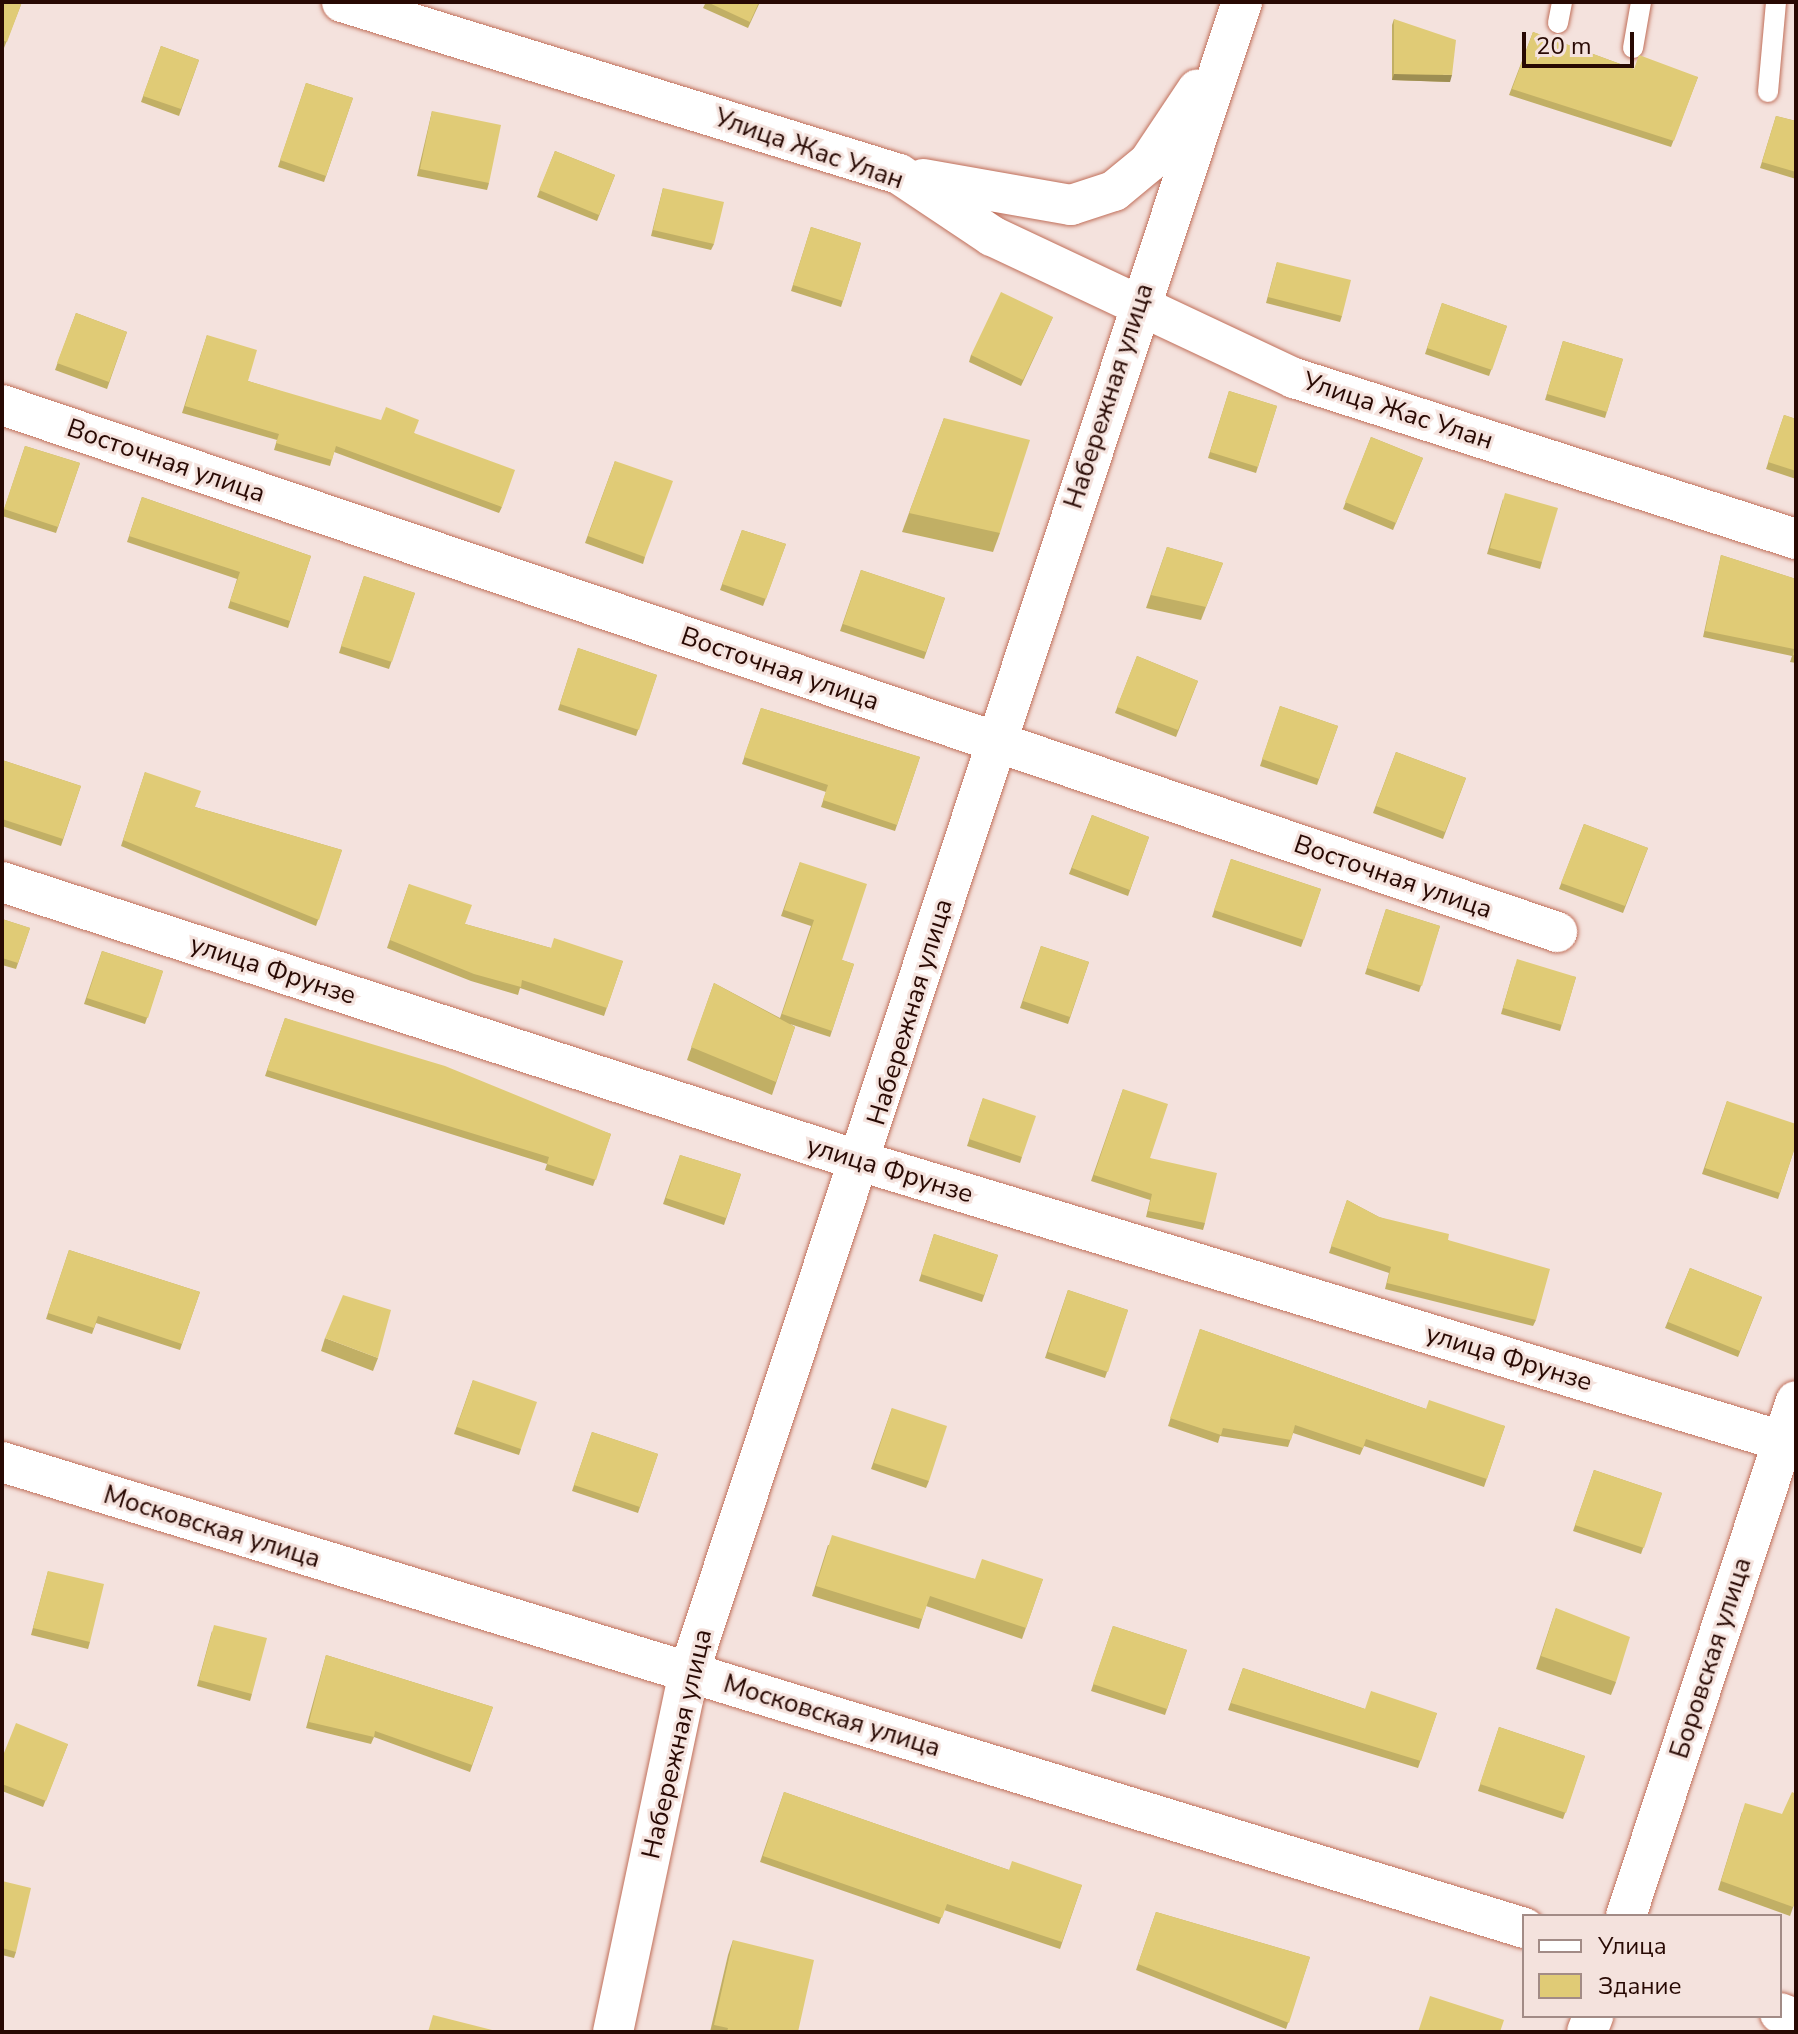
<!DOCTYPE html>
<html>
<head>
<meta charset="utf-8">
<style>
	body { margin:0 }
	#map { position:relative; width:1798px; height:2034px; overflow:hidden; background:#f4e2dd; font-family:"Nunito Sans",sans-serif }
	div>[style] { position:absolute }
	.roads { filter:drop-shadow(0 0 2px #c06f5a) drop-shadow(0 0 2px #c06f5a) }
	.service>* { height:20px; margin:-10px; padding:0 10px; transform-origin:10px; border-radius:10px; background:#fff }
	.minor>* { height:40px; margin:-20px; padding:0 20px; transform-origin:20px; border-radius:20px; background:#fff }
	.wall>* { inset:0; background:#c1af65 }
	.shaded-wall>* { inset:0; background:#9d8e53 }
	.building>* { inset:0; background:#e0cb76 }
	span { translate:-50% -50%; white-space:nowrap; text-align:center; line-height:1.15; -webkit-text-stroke:6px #f4e2dd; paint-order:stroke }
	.street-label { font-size:26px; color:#280903 }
	.frame { position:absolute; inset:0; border:4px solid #280903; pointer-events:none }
	.legend { position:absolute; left:1522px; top:1914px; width:260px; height:104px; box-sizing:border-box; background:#f4e2dd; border:2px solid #a28b86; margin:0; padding:10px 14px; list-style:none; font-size:24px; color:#280903 }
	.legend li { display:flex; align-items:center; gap:16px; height:40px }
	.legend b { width:40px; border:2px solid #a28b86 }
	.scale { position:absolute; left:1522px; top:32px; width:112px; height:36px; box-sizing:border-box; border:4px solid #280903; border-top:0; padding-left:10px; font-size:24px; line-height:28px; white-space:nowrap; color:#280903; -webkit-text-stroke:6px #f4e2dd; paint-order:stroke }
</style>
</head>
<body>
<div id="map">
	<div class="roads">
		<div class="service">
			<i style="left:1558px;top:23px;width:21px;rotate:-79deg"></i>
			<i style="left:1633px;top:48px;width:47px;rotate:-80.1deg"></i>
			<i style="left:1768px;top:92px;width:90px;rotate:-84.9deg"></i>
		</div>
		<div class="minor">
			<i style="left:342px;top:2px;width:583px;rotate:17.16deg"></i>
			<i style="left:899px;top:174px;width:112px;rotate:33.7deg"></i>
			<i style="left:992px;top:236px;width:334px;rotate:25.2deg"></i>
			<i style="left:1294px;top:378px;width:527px;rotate:17.78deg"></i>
			<i style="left:923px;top:179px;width:150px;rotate:10deg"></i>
			<i style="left:1071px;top:205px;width:45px;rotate:-18deg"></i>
			<i style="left:1114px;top:191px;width:45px;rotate:-39.6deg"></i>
			<i style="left:1149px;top:162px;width:87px;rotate:-56.3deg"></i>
			<i style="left:2px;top:405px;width:1642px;rotate:18.72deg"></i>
			<i style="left:2px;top:882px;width:905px;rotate:18.01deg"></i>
			<i style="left:863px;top:1162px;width:960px;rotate:16.89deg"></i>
			<i style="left:2px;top:1462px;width:1592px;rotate:17.02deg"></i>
			<i style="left:1626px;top:1916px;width:542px;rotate:-71.73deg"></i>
			<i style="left:1780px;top:2013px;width:17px;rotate:21deg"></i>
			<i style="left:613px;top:2032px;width:368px;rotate:-78.1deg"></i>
			<i style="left:689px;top:1672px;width:1759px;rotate:-71.68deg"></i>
			<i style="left:1587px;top:2032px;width:17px;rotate:-69deg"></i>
		</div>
	</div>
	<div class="wall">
		<i style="clip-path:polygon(2px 2px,22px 2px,4px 48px,2px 47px)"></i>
		<i style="clip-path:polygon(706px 2px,760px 2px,748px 28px,703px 8px)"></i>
		<i style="clip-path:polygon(1394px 19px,1450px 82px,1392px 80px,1392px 25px)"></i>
		<i style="clip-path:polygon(1533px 32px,1634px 69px,1698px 77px,1671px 147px,1509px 95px)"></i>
		<i style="clip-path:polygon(161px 46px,199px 60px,179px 116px,141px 102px)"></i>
		<i style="clip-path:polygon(306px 83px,353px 98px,324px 182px,278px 167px)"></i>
		<i style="clip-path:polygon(432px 111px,489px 183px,487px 190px,417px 176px)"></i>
		<i style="clip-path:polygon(1776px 116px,1796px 121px,1796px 179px,1760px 168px)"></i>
		<i style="clip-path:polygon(555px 151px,615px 175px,597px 221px,537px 197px)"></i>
		<i style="clip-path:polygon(663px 188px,714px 244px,711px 250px,651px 236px)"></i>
		<i style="clip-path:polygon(811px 227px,861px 243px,841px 307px,791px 291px)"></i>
		<i style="clip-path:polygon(1277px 262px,1342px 316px,1340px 322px,1266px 303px)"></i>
		<i style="clip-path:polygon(1442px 303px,1507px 326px,1489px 376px,1425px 354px)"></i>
		<i style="clip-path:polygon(76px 313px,127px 332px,107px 389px,55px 370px)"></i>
		<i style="clip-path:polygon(1053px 317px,1021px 386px,969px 362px,971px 355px)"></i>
		<i style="clip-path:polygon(207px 335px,248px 381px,414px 433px,502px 507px,499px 513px,334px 452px,330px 466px,274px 450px,277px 440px,182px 413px)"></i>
		<i style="clip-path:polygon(1563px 341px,1623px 359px,1605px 418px,1545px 400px)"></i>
		<i style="clip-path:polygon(1229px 391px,1277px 406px,1256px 473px,1208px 458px)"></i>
		<i style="clip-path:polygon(1784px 415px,1796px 419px,1796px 479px,1766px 469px)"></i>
		<i style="clip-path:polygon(944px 418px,1000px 533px,993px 552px,902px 532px)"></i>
		<i style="clip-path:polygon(1371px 437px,1423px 458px,1393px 530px,1343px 509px)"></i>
		<i style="clip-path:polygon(25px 446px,80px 463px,56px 533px,2px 516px)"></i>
		<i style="clip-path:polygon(615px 461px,645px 557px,643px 564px,585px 543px)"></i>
		<i style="clip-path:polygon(142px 497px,311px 556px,288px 628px,228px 608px,237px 579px,127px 542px)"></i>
		<i style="clip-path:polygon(1503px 499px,1542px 562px,1540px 569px,1487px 554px)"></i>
		<i style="clip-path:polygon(742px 530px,786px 544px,763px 606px,720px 590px)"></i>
		<i style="clip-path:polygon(1167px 547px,1223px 563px,1201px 620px,1146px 608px)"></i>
		<i style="clip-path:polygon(1721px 555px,1796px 579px,1796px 663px,1790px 662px,1792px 656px,1703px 637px)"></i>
		<i style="clip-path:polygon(861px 570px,945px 598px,924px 659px,840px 631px)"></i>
		<i style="clip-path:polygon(364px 576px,415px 593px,389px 669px,339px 653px)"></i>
		<i style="clip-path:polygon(578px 648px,657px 675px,636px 736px,558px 710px)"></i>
		<i style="clip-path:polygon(1137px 656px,1198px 681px,1176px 737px,1115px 713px)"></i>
		<i style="clip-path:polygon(1280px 706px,1338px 726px,1317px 785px,1260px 766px)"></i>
		<i style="clip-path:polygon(761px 708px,920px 757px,895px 831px,821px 807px,826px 792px,742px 764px)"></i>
		<i style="clip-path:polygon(1396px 752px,1466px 778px,1443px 839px,1373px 813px)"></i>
		<i style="clip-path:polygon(2px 760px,81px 786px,61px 846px,2px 826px)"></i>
		<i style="clip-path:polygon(145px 772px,195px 807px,342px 850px,316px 926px,121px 846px)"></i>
		<i style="clip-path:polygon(1092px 815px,1149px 837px,1128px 896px,1069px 874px)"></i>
		<i style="clip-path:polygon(1584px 824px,1648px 848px,1623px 913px,1559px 889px)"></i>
		<i style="clip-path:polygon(1231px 859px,1321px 889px,1301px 947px,1212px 917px)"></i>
		<i style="clip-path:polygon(800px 862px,842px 960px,854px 964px,830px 1037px,790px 1024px,795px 1027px,772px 1095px,687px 1060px,714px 983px,780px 1018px,811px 926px,781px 916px)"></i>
		<i style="clip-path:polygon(409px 884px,465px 924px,551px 948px,623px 961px,604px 1016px,520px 988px,518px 995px,471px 981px,387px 948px)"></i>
		<i style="clip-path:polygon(1386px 909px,1440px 926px,1419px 992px,1365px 974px)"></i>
		<i style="clip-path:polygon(2px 919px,30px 928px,16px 969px,2px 965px)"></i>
		<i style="clip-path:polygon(1041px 946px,1089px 962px,1068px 1024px,1020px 1008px)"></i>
		<i style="clip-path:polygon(102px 951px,163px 971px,145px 1024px,84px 1004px)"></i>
		<i style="clip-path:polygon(1515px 966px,1576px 977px,1560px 1031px,1501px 1014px)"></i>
		<i style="clip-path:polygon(285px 1018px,611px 1134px,593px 1186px,545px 1170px,547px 1164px,265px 1076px)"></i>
		<i style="clip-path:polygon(1123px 1089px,1150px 1158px,1205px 1223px,1203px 1230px,1146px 1217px,1150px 1200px,1091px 1181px)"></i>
		<i style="clip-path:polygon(983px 1098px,1022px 1157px,1020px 1163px,967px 1146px)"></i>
		<i style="clip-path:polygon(1727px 1101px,1796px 1144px,1778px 1199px,1702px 1174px)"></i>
		<i style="clip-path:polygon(680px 1155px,741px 1174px,724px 1225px,663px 1204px)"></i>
		<i style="clip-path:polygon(1347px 1200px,1379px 1217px,1448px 1240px,1536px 1320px,1533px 1326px,1385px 1289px,1389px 1273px,1329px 1253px)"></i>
		<i style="clip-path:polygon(934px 1234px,998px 1255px,982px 1302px,919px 1281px)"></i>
		<i style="clip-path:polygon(69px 1250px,200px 1292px,180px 1350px,96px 1323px,92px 1334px,46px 1319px)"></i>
		<i style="clip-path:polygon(1690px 1268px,1762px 1297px,1738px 1357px,1665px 1328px)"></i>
		<i style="clip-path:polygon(1068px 1290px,1128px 1310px,1105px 1378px,1045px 1358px)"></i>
		<i style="clip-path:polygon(1200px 1329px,1426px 1409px,1505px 1426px,1484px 1487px,1364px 1446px,1360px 1455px,1293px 1433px,1288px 1447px,1220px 1436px,1218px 1443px,1168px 1426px)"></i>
		<i style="clip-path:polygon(325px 1338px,378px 1358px,373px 1371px,321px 1351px)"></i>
		<i style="clip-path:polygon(473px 1380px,521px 1449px,519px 1455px,454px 1434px)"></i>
		<i style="clip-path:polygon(892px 1408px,929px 1481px,926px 1488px,871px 1469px)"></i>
		<i style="clip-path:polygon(592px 1432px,658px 1454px,638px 1513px,572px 1491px)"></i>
		<i style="clip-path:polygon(1594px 1470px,1662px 1493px,1641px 1554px,1573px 1531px)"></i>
		<i style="clip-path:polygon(828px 1545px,975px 1579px,1043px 1579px,1022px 1639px,926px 1606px,919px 1629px,812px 1596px)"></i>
		<i style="clip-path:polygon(48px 1571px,90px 1642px,88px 1649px,31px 1635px)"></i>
		<i style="clip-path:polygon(1556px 1608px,1616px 1682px,1611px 1695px,1536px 1669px)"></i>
		<i style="clip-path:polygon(1113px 1626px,1187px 1650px,1165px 1715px,1091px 1691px)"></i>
		<i style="clip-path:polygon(212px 1631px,252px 1694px,250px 1701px,197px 1686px)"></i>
		<i style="clip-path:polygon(326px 1655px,493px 1707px,470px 1772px,374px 1737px,371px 1744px,306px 1728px)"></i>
		<i style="clip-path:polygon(1243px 1668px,1365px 1709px,1437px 1713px,1418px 1768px,1228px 1710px)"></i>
		<i style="clip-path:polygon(1499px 1727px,1585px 1756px,1563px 1819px,1478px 1791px)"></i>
		<i style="clip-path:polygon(68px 1744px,43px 1807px,2px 1791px,2px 1758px)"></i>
		<i style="clip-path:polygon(784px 1792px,1009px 1870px,1082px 1885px,1060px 1949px,944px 1910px,939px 1924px,760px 1862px)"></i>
		<i style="clip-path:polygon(1742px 1812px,1782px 1814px,1795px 1866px,1796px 1899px,1790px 1916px,1718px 1890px)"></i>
		<i style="clip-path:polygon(2px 1881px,16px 1952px,14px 1958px,2px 1955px)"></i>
		<i style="clip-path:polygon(1156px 1912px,1310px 1957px,1286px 2029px,1136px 1970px)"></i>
		<i style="clip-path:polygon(733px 1940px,798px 2032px,710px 2032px,728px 1955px)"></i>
	</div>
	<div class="shaded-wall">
		<i style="clip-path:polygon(1394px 74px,1452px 75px,1450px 82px,1392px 80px)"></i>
	</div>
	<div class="building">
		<i style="clip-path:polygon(2px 2px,22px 2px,7px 42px,2px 40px)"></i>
		<i style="clip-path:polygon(707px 2px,759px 2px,750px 22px)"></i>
		<i style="clip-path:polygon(1394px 19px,1456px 40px,1452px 75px,1394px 74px)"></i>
		<i style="clip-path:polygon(1533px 32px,1634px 69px,1639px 55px,1698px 77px,1674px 141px,1512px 89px)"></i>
		<i style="clip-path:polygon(161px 46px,199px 60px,181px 109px,143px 96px)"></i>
		<i style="clip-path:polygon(306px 83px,353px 98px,326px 176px,280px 160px)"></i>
		<i style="clip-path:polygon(432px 111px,501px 125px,489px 183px,420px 169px)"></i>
		<i style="clip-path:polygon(1776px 116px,1796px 121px,1796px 172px,1762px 162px)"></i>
		<i style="clip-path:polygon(555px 151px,615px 175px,599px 215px,539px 190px)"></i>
		<i style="clip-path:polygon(663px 188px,724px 202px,714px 244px,653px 230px)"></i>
		<i style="clip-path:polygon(811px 227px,861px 243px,843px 301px,793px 285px)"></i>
		<i style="clip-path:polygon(1277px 262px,1351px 280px,1342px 316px,1268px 297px)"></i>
		<i style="clip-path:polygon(1001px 292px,1053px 317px,1023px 380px,971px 355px)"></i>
		<i style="clip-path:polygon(1442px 303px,1507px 326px,1492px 370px,1427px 348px)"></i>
		<i style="clip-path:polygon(76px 313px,127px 332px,109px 382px,57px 363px)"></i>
		<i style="clip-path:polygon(207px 335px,257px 350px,248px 381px,381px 420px,386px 407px,419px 420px,414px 433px,515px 470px,502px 507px,336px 446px,332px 460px,276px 443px,279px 434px,185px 406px)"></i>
		<i style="clip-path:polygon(1563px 341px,1623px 359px,1607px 412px,1547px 394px)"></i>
		<i style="clip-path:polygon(1229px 391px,1277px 406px,1258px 467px,1210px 452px)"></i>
		<i style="clip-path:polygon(1784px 415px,1796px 419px,1796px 471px,1768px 462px)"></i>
		<i style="clip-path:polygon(944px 418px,1030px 440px,1000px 533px,909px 513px)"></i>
		<i style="clip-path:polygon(1371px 437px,1423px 458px,1396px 523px,1345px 502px)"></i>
		<i style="clip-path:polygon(25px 446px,80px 463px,58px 527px,4px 509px)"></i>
		<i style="clip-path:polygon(615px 461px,673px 481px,645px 557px,588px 536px)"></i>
		<i style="clip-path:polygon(1505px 493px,1558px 508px,1542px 562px,1490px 548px)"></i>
		<i style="clip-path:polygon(142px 497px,311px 556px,290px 621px,230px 601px,240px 572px,129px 536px)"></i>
		<i style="clip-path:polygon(742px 530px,786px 544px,766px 599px,722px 584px)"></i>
		<i style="clip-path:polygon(1167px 547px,1223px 563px,1206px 607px,1151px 595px)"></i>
		<i style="clip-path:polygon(1721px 555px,1796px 579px,1796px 656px,1793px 655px,1794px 649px,1705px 631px)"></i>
		<i style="clip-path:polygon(861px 570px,945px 598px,926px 652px,843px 624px)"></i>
		<i style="clip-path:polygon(364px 576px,415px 593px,392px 662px,341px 646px)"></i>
		<i style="clip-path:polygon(578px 648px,657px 675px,639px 730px,560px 704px)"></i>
		<i style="clip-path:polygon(1137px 656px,1198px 681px,1178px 730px,1117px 707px)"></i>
		<i style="clip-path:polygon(1280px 706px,1338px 726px,1319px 779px,1262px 759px)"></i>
		<i style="clip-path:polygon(761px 708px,920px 757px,897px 825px,823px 800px,828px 785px,744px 757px)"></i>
		<i style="clip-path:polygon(1396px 752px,1466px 778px,1445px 832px,1376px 806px)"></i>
		<i style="clip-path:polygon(2px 760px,81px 786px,63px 839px,2px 819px)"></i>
		<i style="clip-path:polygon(145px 772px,201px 791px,195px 807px,342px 850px,319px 920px,123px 840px)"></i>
		<i style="clip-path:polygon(1092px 815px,1149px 837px,1130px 890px,1072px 868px)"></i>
		<i style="clip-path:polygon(1584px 824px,1648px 848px,1625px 906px,1561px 883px)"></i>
		<i style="clip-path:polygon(1231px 859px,1321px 889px,1304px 940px,1214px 910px)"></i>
		<i style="clip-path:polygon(800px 862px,867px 884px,842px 960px,854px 964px,832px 1031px,782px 1014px,814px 920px,784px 910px)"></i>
		<i style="clip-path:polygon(409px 884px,472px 905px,465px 924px,551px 948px,554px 938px,623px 961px,607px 1008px,522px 980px,521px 987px,474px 974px,390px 940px)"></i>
		<i style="clip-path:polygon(1386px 909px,1440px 926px,1422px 986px,1367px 968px)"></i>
		<i style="clip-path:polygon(2px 919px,30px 928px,18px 963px,2px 958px)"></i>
		<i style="clip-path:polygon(1041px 946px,1089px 962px,1070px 1017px,1023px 1001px)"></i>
		<i style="clip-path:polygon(102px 951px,163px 971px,148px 1018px,87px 998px)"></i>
		<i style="clip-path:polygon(1517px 959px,1576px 977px,1562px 1025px,1503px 1008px)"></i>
		<i style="clip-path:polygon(714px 983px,795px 1027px,776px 1082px,691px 1047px)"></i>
		<i style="clip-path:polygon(285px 1018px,445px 1066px,611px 1134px,596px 1180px,547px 1164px,549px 1157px,267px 1070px)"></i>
		<i style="clip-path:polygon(1123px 1089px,1168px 1104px,1150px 1158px,1217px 1173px,1205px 1223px,1148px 1211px,1152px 1194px,1094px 1175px)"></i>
		<i style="clip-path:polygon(983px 1098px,1036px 1116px,1022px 1157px,969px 1139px)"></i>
		<i style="clip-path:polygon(1727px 1101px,1796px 1124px,1796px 1144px,1780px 1193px,1705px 1168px)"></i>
		<i style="clip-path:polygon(680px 1155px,741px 1174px,726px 1218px,666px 1198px)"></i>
		<i style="clip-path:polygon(1347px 1200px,1379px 1217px,1449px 1234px,1448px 1240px,1550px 1269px,1536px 1320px,1387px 1283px,1391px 1267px,1331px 1246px)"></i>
		<i style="clip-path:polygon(934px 1234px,998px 1255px,984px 1295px,921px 1274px)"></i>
		<i style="clip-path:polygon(69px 1250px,200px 1292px,182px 1344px,98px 1316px,94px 1328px,48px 1313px)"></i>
		<i style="clip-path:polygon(1690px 1268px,1762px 1297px,1740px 1351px,1668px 1322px)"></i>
		<i style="clip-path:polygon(1068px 1290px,1128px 1310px,1108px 1372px,1048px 1352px)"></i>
		<i style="clip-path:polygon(343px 1295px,391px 1310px,378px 1358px,325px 1338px)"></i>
		<i style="clip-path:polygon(1200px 1329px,1426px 1409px,1429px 1400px,1505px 1426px,1487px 1479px,1366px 1439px,1363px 1448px,1295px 1425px,1291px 1440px,1223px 1428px,1221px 1435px,1170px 1418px)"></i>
		<i style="clip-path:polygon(473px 1380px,537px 1402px,521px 1449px,457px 1427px)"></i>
		<i style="clip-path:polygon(892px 1408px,947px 1426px,929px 1481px,874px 1463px)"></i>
		<i style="clip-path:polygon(592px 1432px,658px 1454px,640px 1507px,574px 1485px)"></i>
		<i style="clip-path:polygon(1594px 1470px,1662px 1493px,1644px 1548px,1575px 1525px)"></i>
		<i style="clip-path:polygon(832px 1535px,975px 1579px,982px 1559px,1043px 1579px,1026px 1628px,930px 1596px,922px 1619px,816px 1586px)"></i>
		<i style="clip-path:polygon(48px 1571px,104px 1584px,90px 1642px,33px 1628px)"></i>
		<i style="clip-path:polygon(1556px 1608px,1630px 1637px,1616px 1682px,1541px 1656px)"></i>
		<i style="clip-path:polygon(214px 1625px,267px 1638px,252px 1694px,199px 1680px)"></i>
		<i style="clip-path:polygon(1113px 1626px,1187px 1650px,1167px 1709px,1093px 1684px)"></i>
		<i style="clip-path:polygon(326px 1655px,493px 1707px,472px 1765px,375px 1731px,374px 1737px,309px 1722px)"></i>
		<i style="clip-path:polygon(1243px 1668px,1365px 1709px,1371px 1691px,1437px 1713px,1421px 1761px,1231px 1703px)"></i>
		<i style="clip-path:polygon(16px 1723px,68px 1744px,46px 1801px,2px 1784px,2px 1758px)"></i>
		<i style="clip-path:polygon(1499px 1727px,1585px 1756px,1566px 1813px,1480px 1784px)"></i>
		<i style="clip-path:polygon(784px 1792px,1009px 1870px,1012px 1861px,1082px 1885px,1062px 1942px,947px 1904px,942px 1918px,763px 1856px)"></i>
		<i style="clip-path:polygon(1792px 1792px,1796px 1794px,1796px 1863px,1795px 1866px,1796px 1866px,1796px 1899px,1793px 1907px,1721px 1881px,1745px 1803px,1782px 1814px)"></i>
		<i style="clip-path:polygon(2px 1881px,31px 1888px,16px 1952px,2px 1948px)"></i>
		<i style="clip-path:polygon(1156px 1912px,1310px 1957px,1289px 2023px,1138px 1964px)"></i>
		<i style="clip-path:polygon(733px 1940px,814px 1960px,798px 2032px,727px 2032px,728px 2028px,714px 2025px)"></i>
		<i style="clip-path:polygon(1430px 1996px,1504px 2020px,1500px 2032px,1418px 2032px)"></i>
		<i style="clip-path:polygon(433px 2015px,500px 2032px,428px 2032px)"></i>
	</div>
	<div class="street-label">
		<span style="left:809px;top:149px;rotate:19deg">Улица Жас Улан</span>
		<span style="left:1109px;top:396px;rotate:-72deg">Набережная улица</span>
		<span style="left:1398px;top:411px;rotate:18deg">Улица Жас Улан</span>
		<span style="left:166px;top:461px;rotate:19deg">Восточная улица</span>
		<span style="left:780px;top:669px;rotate:19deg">Восточная улица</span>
		<span style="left:1393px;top:877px;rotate:19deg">Восточная улица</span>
		<span style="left:273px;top:970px;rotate:18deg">улица Фрунзе</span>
		<span style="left:910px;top:1012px;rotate:-73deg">Набережная улица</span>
		<span style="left:890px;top:1170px;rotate:17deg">улица Фрунзе</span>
		<span style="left:1509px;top:1358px;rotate:17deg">улица Фрунзе</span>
		<span style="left:212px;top:1527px;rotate:17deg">Московская улица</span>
		<span style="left:1711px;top:1658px;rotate:-72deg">Боровская улица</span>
		<span style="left:832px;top:1716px;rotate:17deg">Московская улица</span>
		<span style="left:677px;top:1744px;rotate:-77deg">Набережная улица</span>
	</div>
	<div class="frame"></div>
	<ul class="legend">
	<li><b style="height:10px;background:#fff"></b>Улица</li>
	<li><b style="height:22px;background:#e0cb76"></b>Здание</li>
	</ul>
	<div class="scale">20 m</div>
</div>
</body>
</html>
